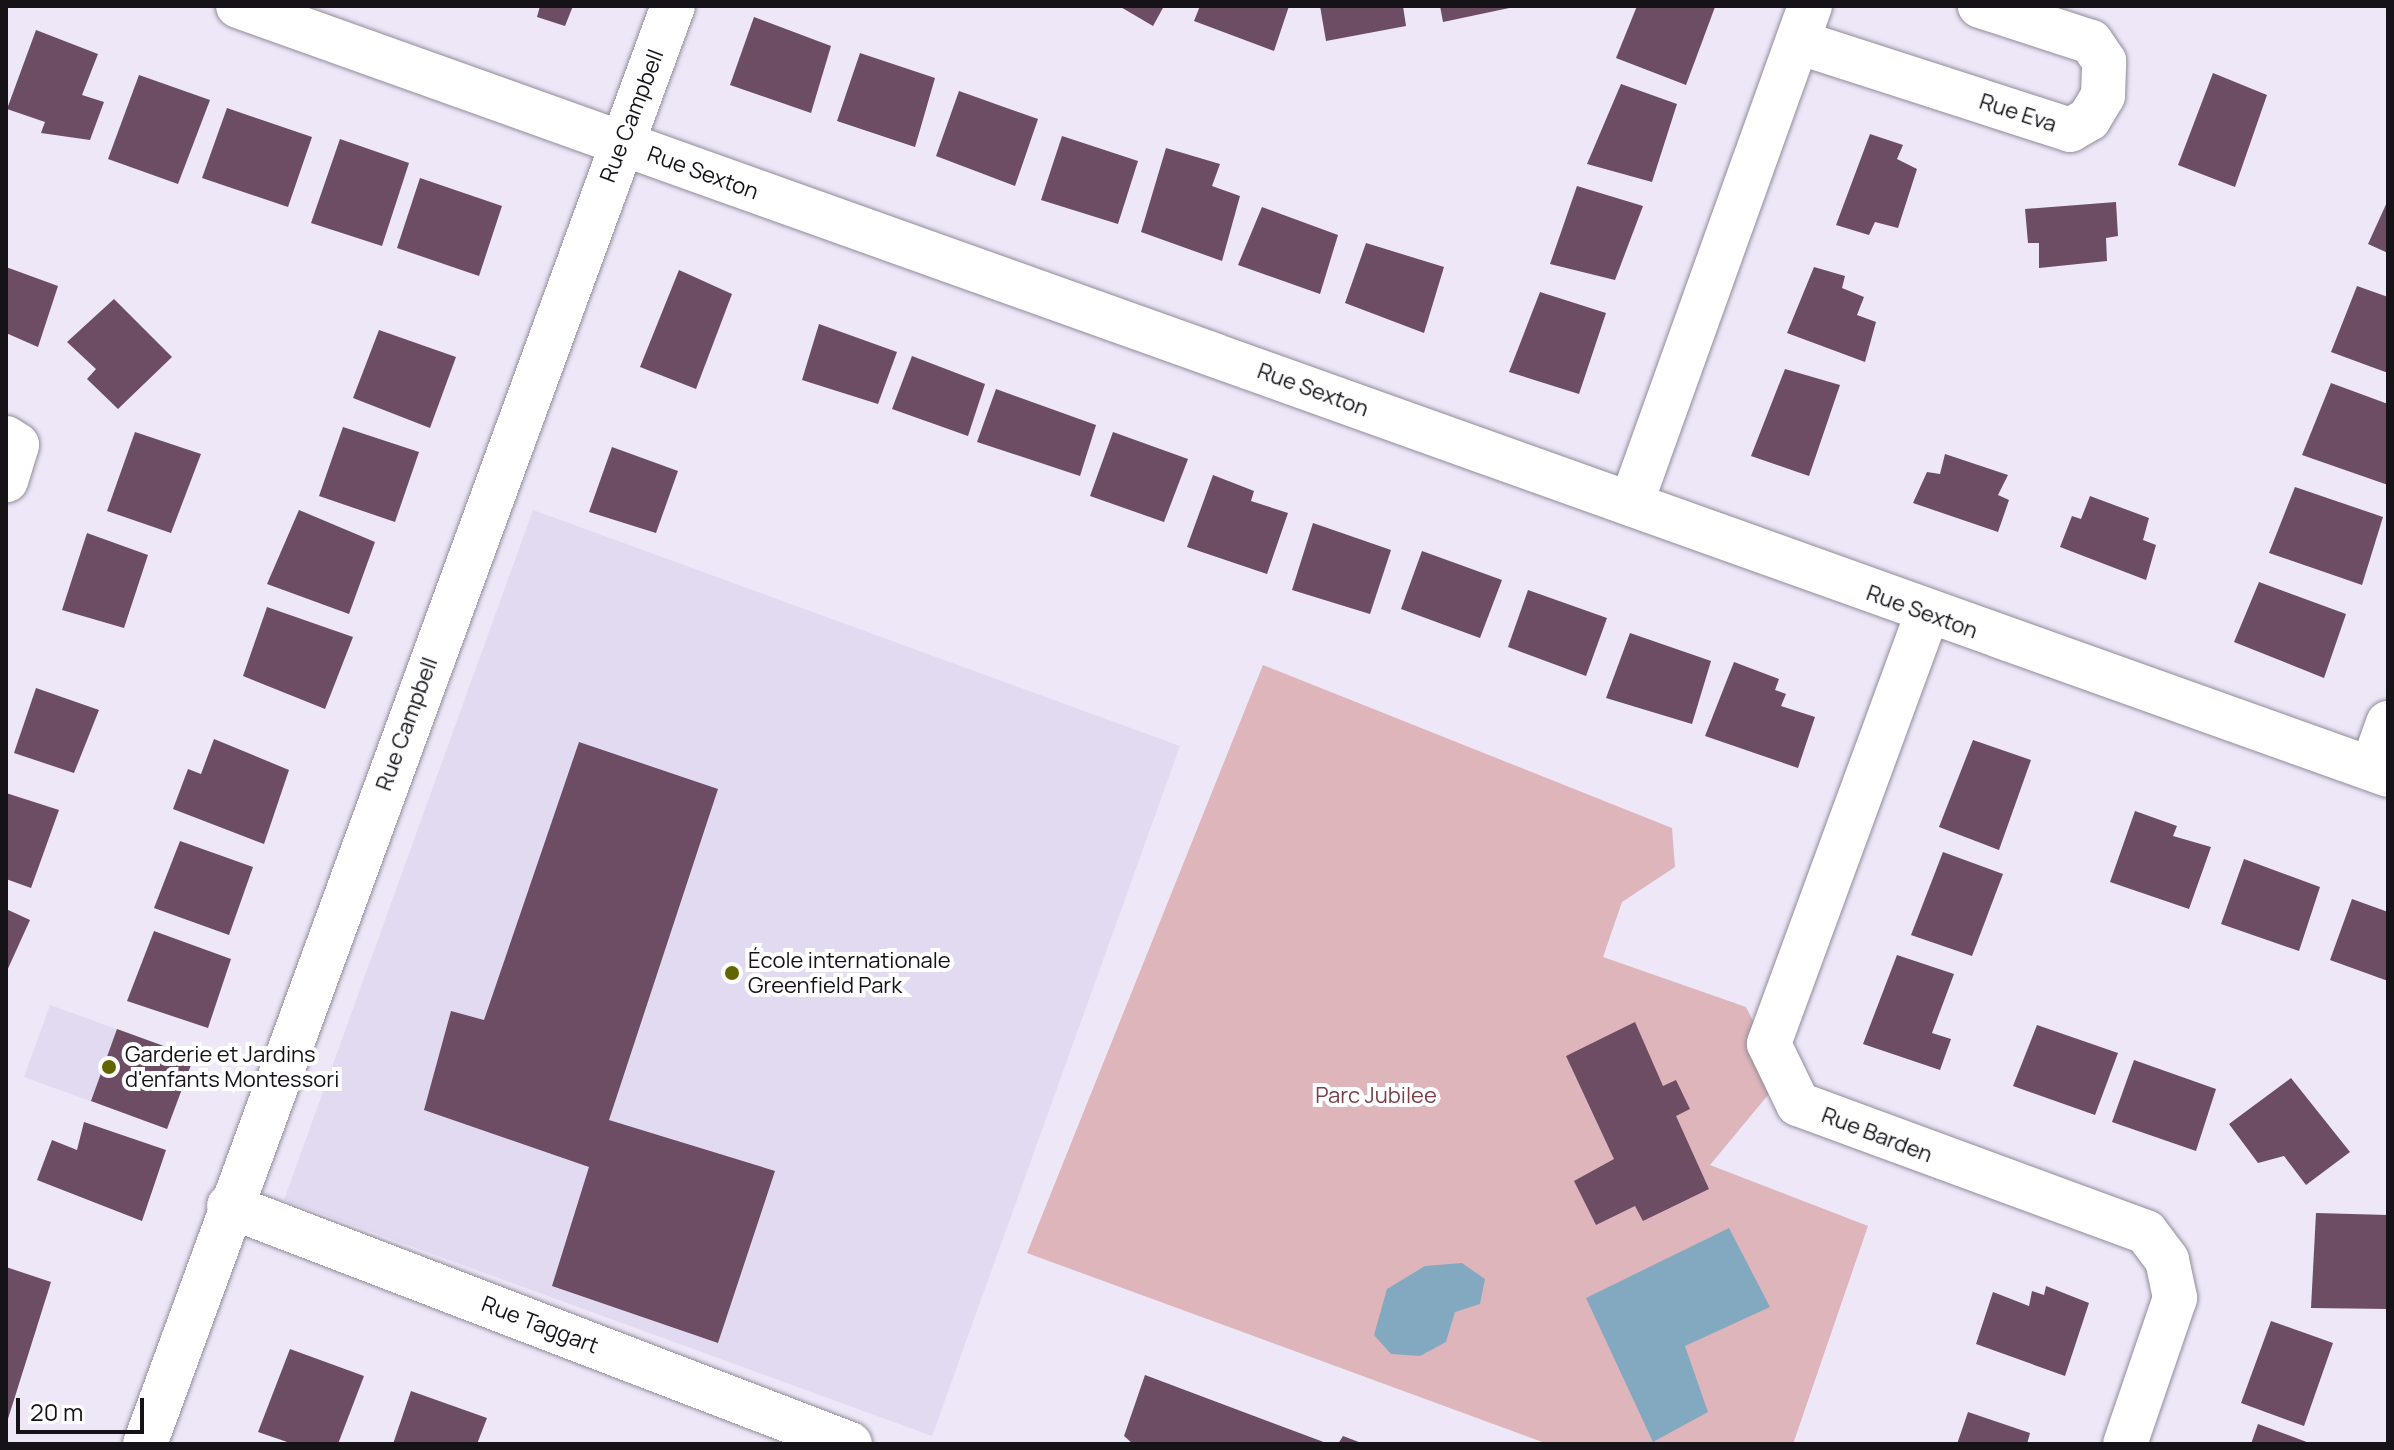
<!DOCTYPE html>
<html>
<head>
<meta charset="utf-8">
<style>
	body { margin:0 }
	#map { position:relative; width:2394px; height:1450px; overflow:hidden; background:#ede7f8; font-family:Manrope,sans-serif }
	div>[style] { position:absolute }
	.built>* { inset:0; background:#e2daf1 }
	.green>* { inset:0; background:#ddb5ba }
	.water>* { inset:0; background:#83a9c1 }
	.building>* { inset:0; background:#6c4d64 }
	.roads { filter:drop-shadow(0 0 2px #918b9a) drop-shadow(0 0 2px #918b9a) }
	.street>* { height:44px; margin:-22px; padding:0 22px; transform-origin:22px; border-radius:22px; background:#fff }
	.dots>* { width:22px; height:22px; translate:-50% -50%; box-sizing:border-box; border:4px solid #fff; border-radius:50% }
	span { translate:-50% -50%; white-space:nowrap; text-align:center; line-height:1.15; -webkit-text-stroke:8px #fff; paint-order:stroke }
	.street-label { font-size:22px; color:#151218 }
	.poi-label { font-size:22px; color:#151218 }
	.left { translate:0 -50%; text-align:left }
	.park-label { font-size:22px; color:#7a3e48 }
	.frame { position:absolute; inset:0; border:8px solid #151218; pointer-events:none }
	.scale { position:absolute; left:16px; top:1398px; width:128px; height:36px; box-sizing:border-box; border:4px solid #151218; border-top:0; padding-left:10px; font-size:24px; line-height:28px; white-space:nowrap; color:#151218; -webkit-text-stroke:6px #fff; paint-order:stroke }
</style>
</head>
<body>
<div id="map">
	<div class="built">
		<i style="clip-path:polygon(533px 510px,1180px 746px,932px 1436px,284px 1200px)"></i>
		<i style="clip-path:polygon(50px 1005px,194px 1057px,167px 1129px,24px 1077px)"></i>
	</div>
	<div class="green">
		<i style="clip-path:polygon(1263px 665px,1672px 828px,1675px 867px,1622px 902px,1603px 957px,1746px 1007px,1782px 1078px,1710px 1165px,1868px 1226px,1793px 1444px,1548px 1444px,1027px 1253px)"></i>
	</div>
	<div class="water">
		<i style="clip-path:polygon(1729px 1228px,1770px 1307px,1685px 1346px,1708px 1412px,1653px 1442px,1586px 1298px)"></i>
		<i style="clip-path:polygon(1462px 1263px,1485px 1279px,1480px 1304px,1455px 1312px,1446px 1342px,1420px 1356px,1391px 1354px,1374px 1335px,1387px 1289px,1425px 1266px)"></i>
	</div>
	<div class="building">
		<i style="clip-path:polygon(540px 6px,573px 6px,565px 26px,537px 17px)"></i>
		<i style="clip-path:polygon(1119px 6px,1164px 6px,1153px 26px)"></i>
		<i style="clip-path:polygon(1200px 6px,1289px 6px,1274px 51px,1194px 21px)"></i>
		<i style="clip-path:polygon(1320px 6px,1403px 6px,1406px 26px,1326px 41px)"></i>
		<i style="clip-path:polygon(1440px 6px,1514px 6px,1514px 7px,1443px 22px)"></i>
		<i style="clip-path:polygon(1637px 6px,1715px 7px,1686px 85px,1616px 58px)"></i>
		<i style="clip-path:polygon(754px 17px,831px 46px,811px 113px,730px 85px)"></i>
		<i style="clip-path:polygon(36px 30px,98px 54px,82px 95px,104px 102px,90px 140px,41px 133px,45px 122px,7px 109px)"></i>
		<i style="clip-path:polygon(860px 53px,935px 78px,915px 147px,837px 121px)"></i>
		<i style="clip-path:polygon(2213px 73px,2267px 95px,2235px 187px,2178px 165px)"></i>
		<i style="clip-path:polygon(139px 75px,210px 100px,178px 184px,108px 159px)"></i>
		<i style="clip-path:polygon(1621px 84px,1677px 104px,1652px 182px,1587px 164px)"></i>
		<i style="clip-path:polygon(959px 91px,1038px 119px,1015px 186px,936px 156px)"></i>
		<i style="clip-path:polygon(227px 108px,312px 137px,288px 207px,202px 178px)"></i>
		<i style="clip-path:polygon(1870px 134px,1903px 145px,1897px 159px,1917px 169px,1898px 228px,1875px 222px,1869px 235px,1836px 225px)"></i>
		<i style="clip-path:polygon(1062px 136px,1138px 161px,1118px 224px,1041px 200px)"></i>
		<i style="clip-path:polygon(340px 139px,409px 163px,382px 246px,311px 223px)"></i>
		<i style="clip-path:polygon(1166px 148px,1220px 164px,1212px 186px,1240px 196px,1222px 261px,1141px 232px)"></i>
		<i style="clip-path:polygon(420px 178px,502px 206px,479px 276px,397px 248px)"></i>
		<i style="clip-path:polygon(1577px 186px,1643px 206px,1615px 280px,1550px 264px)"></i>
		<i style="clip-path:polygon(2388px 200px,2388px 253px,2368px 244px)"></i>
		<i style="clip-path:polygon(2116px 202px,2118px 236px,2106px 238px,2107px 261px,2039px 268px,2039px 243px,2028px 243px,2025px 209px)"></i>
		<i style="clip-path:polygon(1262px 207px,1338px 235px,1320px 294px,1238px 265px)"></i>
		<i style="clip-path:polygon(1366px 243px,1444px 267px,1424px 333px,1345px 303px)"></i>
		<i style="clip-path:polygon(6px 267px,58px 286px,38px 347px,6px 333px)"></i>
		<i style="clip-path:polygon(1814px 267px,1845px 276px,1842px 288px,1864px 297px,1857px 315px,1876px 322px,1865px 362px,1787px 333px)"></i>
		<i style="clip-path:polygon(679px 270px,732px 294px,696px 389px,640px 367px)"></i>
		<i style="clip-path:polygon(2357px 286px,2388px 297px,2388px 373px,2331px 352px)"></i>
		<i style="clip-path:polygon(1540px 292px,1606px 313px,1579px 394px,1509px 372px)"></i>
		<i style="clip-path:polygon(114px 299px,172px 357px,118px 409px,87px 379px,96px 369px,67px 342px)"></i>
		<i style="clip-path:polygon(819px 324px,897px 352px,878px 404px,802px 380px)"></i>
		<i style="clip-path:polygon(379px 330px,456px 357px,430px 428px,353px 398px)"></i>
		<i style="clip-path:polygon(912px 356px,985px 384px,968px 436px,892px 409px)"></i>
		<i style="clip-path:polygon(1785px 369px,1840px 385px,1809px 476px,1751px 456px)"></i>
		<i style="clip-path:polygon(2331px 383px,2388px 404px,2388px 485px,2302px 455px)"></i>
		<i style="clip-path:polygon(996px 389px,1096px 425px,1080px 476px,977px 442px)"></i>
		<i style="clip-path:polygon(343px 427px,419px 452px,395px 522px,319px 496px)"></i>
		<i style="clip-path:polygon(135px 432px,201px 454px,171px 533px,107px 511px)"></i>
		<i style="clip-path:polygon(1113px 432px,1188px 459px,1164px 522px,1090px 496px)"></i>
		<i style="clip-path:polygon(612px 447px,678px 471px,656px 533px,589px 512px)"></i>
		<i style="clip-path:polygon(1945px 454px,2008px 475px,1998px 495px,2009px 500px,1998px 532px,1913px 503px,1927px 472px,1940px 474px)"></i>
		<i style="clip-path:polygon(1213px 475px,1254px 491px,1251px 501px,1288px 513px,1267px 574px,1187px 547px)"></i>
		<i style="clip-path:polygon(2295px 487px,2383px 517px,2362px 585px,2269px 553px)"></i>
		<i style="clip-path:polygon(2090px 496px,2149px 518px,2143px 540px,2156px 545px,2146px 580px,2060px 547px,2072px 516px,2081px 519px)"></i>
		<i style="clip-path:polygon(299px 510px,375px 542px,349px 614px,267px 584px)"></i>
		<i style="clip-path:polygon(1313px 523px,1391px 550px,1370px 614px,1292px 590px)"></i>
		<i style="clip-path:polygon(87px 533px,148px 555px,124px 628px,62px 610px)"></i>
		<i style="clip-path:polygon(1422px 551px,1502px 580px,1480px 638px,1401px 609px)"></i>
		<i style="clip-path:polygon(2259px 582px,2346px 614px,2324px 678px,2234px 642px)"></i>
		<i style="clip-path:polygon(1528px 590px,1607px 618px,1586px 676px,1508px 647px)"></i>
		<i style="clip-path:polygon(267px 607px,353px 637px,325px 709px,243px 676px)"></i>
		<i style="clip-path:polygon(1630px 633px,1711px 661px,1692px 724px,1606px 698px)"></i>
		<i style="clip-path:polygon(1734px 662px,1779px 679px,1775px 690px,1786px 694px,1781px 706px,1815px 717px,1798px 768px,1705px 736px)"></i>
		<i style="clip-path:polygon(36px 688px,99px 710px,74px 773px,14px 753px)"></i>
		<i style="clip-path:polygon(214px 739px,289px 770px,264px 844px,173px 809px,188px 769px,201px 774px)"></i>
		<i style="clip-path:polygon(1973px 740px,2031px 760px,1999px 850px,1939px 827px)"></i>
		<i style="clip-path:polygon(579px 742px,718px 789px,609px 1120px,775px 1171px,718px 1343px,552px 1286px,589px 1167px,424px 1110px,451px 1011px,484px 1020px)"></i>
		<i style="clip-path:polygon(6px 793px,59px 810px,31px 888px,6px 879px)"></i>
		<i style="clip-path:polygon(2135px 811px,2177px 826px,2173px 836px,2211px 847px,2189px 909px,2110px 882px)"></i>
		<i style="clip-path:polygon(180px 841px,253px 867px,229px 935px,154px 908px)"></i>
		<i style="clip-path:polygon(1943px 852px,2003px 874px,1972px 956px,1911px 935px)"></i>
		<i style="clip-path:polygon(2244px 859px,2320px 887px,2299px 951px,2221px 924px)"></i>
		<i style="clip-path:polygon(2352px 899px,2388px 912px,2388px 981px,2330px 960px)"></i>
		<i style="clip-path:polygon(6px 909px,30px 920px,6px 973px)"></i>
		<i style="clip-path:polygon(154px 931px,231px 959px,208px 1028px,127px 1001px)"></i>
		<i style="clip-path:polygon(1897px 955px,1954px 974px,1932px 1033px,1951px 1039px,1940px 1070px,1863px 1044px)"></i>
		<i style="clip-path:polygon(1635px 1022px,1663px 1086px,1676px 1080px,1690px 1109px,1676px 1116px,1709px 1189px,1643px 1221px,1635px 1206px,1596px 1225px,1574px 1181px,1614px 1159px,1566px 1056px)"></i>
		<i style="clip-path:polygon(2037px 1025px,2118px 1053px,2095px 1115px,2013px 1086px)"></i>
		<i style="clip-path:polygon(117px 1029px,194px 1057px,167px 1129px,91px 1101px)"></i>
		<i style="clip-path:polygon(2134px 1060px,2216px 1089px,2196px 1151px,2112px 1122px)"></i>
		<i style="clip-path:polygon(2291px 1078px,2350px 1152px,2306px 1185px,2284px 1156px,2258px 1163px,2229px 1124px)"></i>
		<i style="clip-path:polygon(84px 1122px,166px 1150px,142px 1221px,37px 1180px,52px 1140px,77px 1150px)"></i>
		<i style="clip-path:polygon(2316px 1213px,2388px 1215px,2388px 1309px,2311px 1308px)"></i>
		<i style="clip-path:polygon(6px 1267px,51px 1282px,7px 1422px,6px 1422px)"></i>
		<i style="clip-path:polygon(2046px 1286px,2089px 1303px,2065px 1376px,1976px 1344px,1993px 1292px,2029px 1306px,2032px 1291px,2044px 1295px)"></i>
		<i style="clip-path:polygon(2271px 1321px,2333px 1343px,2304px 1426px,2241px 1403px)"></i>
		<i style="clip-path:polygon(290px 1349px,364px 1376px,338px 1444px,293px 1444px,258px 1432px)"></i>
		<i style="clip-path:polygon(1145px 1375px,1329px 1444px,1133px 1444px,1124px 1436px)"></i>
		<i style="clip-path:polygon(411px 1391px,487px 1418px,477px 1444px,393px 1444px)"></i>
		<i style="clip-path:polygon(1968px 1412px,2030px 1433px,2027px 1444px,1957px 1444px)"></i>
		<i style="clip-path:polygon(2258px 1424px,2312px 1444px,2251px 1444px)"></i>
		<i style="clip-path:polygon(1343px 1436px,1364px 1444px,1338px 1444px)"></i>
	</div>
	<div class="roads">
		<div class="street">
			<i style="left:238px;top:6px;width:2283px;rotate:19.68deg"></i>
			<i style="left:1798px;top:42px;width:286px;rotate:17.9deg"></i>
			<i style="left:2070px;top:130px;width:22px;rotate:-30deg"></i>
			<i style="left:2089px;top:119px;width:27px;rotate:-59deg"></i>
			<i style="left:2103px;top:96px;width:35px;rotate:-88deg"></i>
			<i style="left:2104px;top:61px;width:23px;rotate:-124deg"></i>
			<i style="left:2091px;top:42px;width:117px;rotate:-162deg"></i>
			<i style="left:6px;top:438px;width:13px;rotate:32deg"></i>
			<i style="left:17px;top:445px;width:37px;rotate:107deg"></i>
			<i style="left:1631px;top:504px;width:529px;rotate:-70.23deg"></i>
			<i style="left:1927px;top:614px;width:458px;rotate:110.2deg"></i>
			<i style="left:1769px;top:1044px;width:67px;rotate:64.2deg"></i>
			<i style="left:1798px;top:1104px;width:371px;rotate:20.2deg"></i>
			<i style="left:2146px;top:1232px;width:35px;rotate:53deg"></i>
			<i style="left:2167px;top:1260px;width:39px;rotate:78deg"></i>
			<i style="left:2175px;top:1298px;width:154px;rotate:108.9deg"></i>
			<i style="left:2372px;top:768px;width:48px;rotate:-70.4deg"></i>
			<i style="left:229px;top:1206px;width:665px;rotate:20.97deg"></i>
			<i style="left:145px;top:1444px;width:1532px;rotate:-69.84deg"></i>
		</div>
	</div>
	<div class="dots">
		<i style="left:732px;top:973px;background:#636600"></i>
		<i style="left:109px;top:1067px;background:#636600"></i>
	</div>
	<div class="street-label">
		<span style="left:2018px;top:113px;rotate:18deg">Rue Eva</span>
		<span style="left:632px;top:116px;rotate:-69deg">Rue Campbell</span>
		<span style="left:703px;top:173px;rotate:20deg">Rue Sexton</span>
		<span style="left:1313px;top:390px;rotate:20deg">Rue Sexton</span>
		<span style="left:1922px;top:612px;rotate:20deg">Rue Sexton</span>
		<span style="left:407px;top:724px;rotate:-70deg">Rue Campbell</span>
		<span style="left:1877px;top:1135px;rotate:21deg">Rue Barden</span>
		<span style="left:540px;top:1325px;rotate:21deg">Rue Taggart</span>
	</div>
	<div class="poi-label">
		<span class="left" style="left:748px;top:973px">École internationale<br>Greenfield Park</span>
		<span class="left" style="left:125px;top:1067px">Garderie et Jardins<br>d'enfants Montessori</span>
	</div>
	<div class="park-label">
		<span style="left:1376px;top:1096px">Parc Jubilee</span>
	</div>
	<div class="frame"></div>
	<div class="scale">20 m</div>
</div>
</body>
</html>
